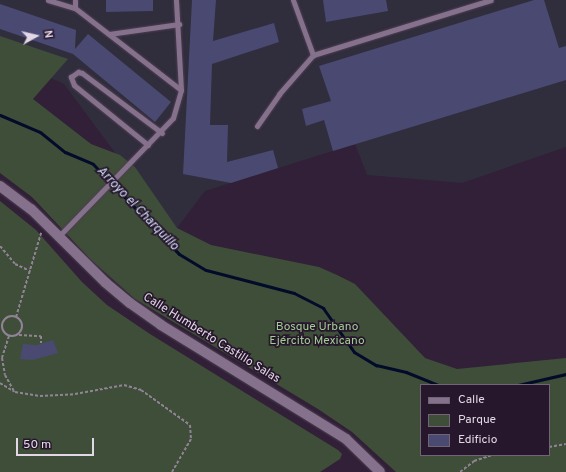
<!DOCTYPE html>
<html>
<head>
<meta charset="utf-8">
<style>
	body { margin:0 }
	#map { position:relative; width:566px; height:472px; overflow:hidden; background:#312037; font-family:Overpass,sans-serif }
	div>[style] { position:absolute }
	.commercial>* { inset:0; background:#302d3d }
	.green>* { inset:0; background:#3f4e39 }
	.stream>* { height:3px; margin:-1.5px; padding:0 1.5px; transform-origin:1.5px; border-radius:1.5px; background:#020b2a }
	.building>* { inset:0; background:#4a4971 }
	.path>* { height:2px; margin-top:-1px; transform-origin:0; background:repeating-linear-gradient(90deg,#918396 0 3px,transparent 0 5px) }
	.path>.ring { margin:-1px; padding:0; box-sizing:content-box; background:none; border:2px solid #918396; border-radius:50% }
	.roads { filter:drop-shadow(0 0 1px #4d3f52) drop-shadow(0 0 1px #4d3f52) }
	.lane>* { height:5px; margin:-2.5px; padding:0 2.5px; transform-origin:2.5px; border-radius:2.5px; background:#85718c }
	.street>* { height:10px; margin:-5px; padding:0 5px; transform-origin:5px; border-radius:5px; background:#85718c }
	span { translate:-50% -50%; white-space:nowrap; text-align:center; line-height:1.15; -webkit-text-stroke:3.5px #27172d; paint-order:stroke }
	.park-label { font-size:12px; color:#a0cd91 }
	.street-label { font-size:12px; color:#e2d7e6 }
	.water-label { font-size:13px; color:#d1def8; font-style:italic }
	.legend { position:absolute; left:420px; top:384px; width:130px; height:72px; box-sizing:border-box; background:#27172d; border:1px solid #726477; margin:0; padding:5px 7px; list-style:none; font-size:12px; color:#e2d7e6 }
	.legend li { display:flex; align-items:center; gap:8px; height:20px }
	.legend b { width:20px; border:1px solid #726477 }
	.north { position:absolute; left:16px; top:16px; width:40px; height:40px; -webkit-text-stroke:3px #27172d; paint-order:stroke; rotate:82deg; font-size:11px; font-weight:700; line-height:16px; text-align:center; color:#e2d7e6 }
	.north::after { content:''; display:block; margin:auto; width:14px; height:18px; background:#e2d7e6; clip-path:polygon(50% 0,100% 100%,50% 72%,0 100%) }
	.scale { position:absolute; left:16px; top:438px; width:78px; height:18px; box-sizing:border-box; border:2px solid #e2d7e6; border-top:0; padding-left:5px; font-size:12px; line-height:14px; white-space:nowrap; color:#e2d7e6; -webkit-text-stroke:3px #27172d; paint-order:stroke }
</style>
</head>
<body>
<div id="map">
	<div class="commercial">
		<i style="clip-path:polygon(0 0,566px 0,566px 147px,462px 183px,367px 175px,355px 144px,205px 191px,174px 232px,64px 84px,0 55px)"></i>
	</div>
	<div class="green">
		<i style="clip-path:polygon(evenodd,0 36px,68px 59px,33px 99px,91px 144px,120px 155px,135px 167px,177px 228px,211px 245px,319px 267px,337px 275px,355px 284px,425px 358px,457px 369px,566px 358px,566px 472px,396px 472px,352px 432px,318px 409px,135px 299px,91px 260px,32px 197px,0 173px,0 36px,421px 385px,549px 385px,549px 455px,421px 455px,421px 385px)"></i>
		<i style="clip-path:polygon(0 201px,36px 230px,82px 282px,107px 305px,150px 334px,338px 450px,342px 454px,340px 459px,320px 472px,0 472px)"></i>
	</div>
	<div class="stream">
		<i style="left:0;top:115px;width:43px;rotate:23deg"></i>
		<i style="left:40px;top:132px;width:32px;rotate:39deg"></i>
		<i style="left:65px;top:152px;width:30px;rotate:23deg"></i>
		<i style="left:93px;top:164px;width:124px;rotate:46.3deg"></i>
		<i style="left:179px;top:254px;width:31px;rotate:31deg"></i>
		<i style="left:206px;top:270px;width:91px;rotate:14.6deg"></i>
		<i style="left:294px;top:293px;width:33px;rotate:27deg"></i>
		<i style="left:323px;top:308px;width:54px;rotate:54.8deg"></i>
		<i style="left:354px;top:352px;width:26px;rotate:31deg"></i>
		<i style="left:376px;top:365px;width:31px;rotate:13deg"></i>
		<i style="left:406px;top:372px;width:35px;rotate:22deg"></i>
		<i style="left:518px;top:385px;width:49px;rotate:-12.9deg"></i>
	</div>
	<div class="building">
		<i style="clip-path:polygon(106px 0,153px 0,153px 11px,106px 12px)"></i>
		<i style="clip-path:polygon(192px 0,216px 0,213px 41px,274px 23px,279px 42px,212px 64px,210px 125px,228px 125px,227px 162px,273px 150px,278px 168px,231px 183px,183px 174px)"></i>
		<i style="clip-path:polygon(323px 0,386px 0,388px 11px,326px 22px)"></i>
		<i style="clip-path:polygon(534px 0,544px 0,559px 48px,566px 46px,566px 80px,333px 151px,324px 120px,306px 126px,302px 109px,331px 101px,319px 66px)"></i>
		<i style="clip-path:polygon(0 4px,76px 30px,75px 49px,88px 34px,171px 102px,155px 122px,73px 54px,0 29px)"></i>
		<i style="clip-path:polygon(53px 340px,58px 353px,33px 360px,20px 359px,23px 344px,37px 345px)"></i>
	</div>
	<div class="path">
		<i style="left:0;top:246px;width:23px;rotate:50deg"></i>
		<i style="left:15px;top:264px;width:17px;rotate:25deg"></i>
		<i class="ring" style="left:2px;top:316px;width:18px;height:18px"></i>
		<i style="left:16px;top:317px;width:88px;rotate:-73.4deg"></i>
		<i style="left:19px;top:335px;width:22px;rotate:3deg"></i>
		<i style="left:41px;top:336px;width:7px;rotate:90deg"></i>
		<i style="left:9px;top:336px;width:23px;rotate:108deg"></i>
		<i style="left:2px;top:358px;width:17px;rotate:80deg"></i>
		<i style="left:5px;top:375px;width:18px;rotate:61deg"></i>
		<i style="left:0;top:383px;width:17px;rotate:31deg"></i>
		<i style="left:15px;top:392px;width:25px;rotate:9deg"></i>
		<i style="left:40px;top:396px;width:35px;rotate:-3deg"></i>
		<i style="left:75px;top:394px;width:50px;rotate:-10.4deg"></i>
		<i style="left:124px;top:385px;width:18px;rotate:16deg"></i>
		<i style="left:141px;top:390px;width:60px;rotate:35.5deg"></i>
		<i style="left:190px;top:425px;width:14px;rotate:86deg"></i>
		<i style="left:191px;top:439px;width:38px;rotate:120deg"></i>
		<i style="left:549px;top:447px;width:17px;rotate:-10deg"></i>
		<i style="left:460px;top:472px;width:18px;rotate:-38deg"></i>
		<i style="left:474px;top:461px;width:19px;rotate:-18deg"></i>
	</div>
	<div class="roads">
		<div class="lane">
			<i style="left:48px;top:0;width:28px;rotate:17deg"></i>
			<i style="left:75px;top:8px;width:134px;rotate:37.7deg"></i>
			<i style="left:75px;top:0;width:8px;rotate:90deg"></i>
			<i style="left:293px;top:0;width:59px;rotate:70deg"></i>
			<i style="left:109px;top:34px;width:71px;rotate:-8.1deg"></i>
			<i style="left:257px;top:126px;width:39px;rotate:-55deg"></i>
			<i style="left:279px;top:94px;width:52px;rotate:-48.9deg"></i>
			<i style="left:313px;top:55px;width:186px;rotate:-17.2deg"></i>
			<i style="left:148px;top:145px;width:95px;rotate:-141deg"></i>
			<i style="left:74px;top:85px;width:9px;rotate:-111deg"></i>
			<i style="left:71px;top:77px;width:9px;rotate:-36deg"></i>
			<i style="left:78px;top:72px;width:4px;rotate:14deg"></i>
			<i style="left:82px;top:73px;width:100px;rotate:36.9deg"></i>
			<i style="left:59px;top:236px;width:164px;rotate:-46deg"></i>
			<i style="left:173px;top:118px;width:29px;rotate:-74deg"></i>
			<i style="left:181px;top:90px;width:90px;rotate:-93.2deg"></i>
		</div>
		<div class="street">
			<i style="left:0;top:186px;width:39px;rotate:37deg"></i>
			<i style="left:31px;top:209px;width:105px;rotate:44.6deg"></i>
			<i style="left:106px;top:283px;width:31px;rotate:40deg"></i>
			<i style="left:130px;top:303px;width:38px;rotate:35deg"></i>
			<i style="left:161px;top:325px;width:217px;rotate:31.6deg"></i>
			<i style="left:346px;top:439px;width:47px;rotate:44.1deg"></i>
		</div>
	</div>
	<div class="park-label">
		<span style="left:317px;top:335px">Bosque Urbano<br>Ejército Mexicano</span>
	</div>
	<div class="street-label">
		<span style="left:211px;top:339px;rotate:32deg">Calle Humberto Castillo Salas</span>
	</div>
	<div class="water-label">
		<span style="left:137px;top:209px;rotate:46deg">Arroyo el Charquillo</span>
	</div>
	<ul class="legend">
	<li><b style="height:5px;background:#85718c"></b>Calle</li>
	<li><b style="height:11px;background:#3f4e39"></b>Parque</li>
	<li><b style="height:11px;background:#4a4971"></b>Edificio</li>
	</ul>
	<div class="north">N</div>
	<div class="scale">50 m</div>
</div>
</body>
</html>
